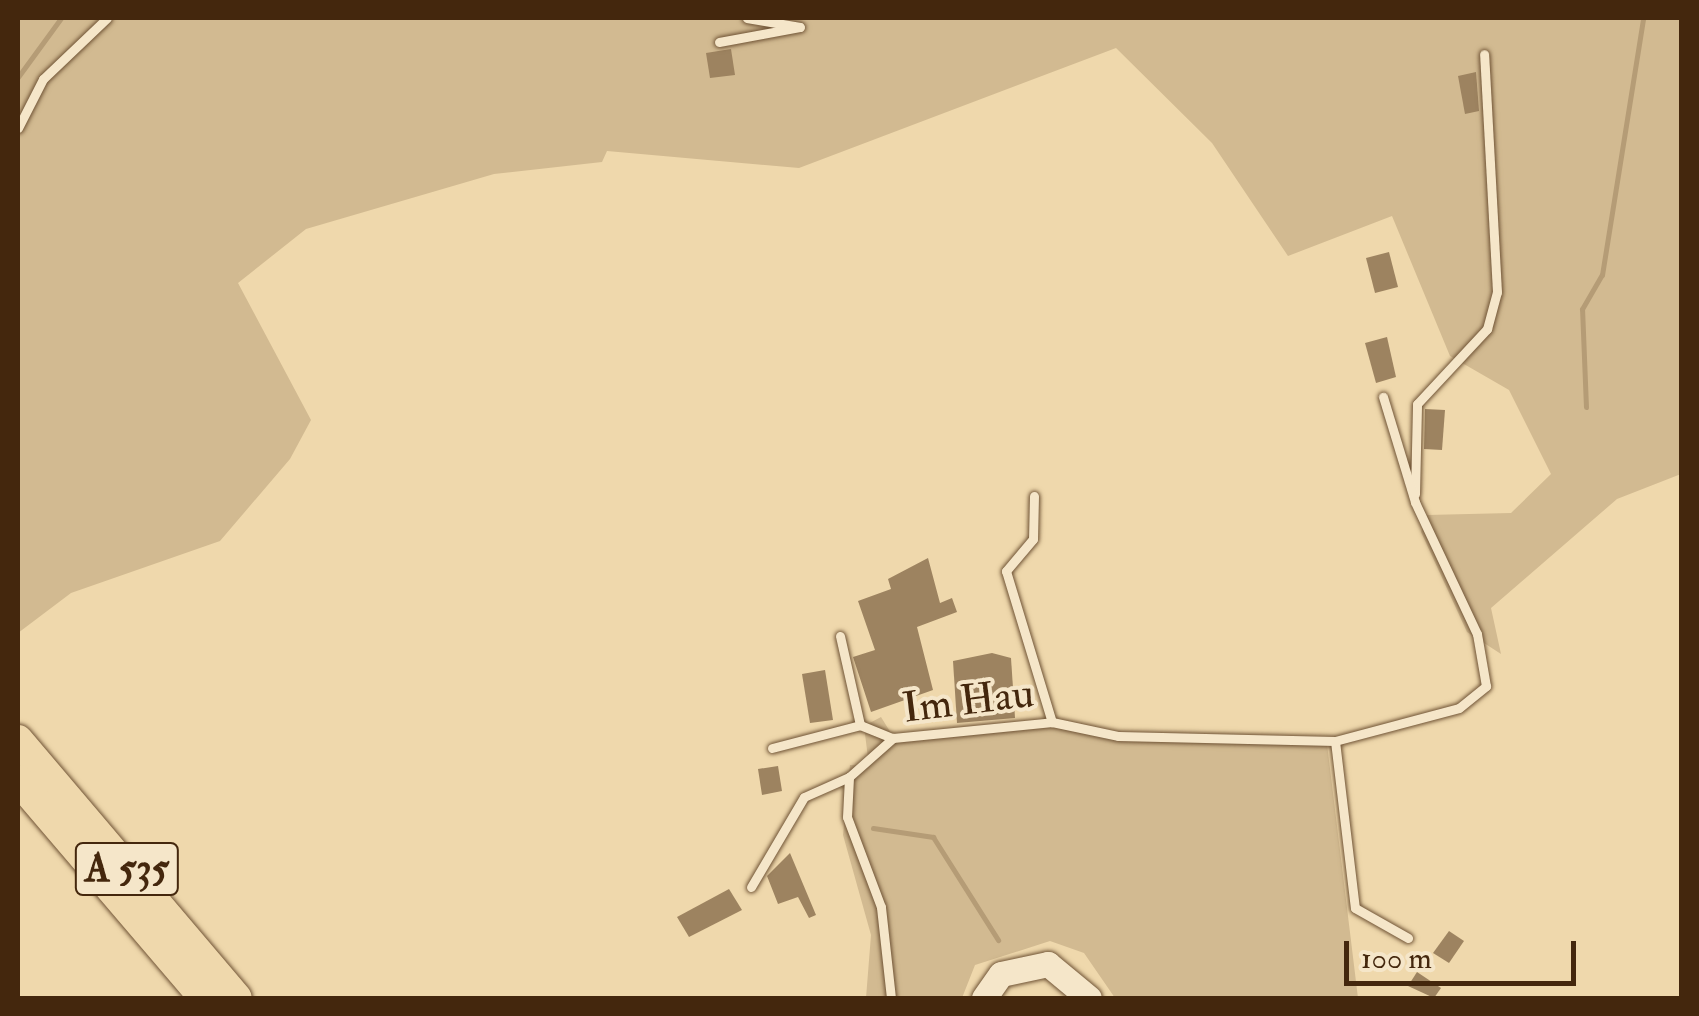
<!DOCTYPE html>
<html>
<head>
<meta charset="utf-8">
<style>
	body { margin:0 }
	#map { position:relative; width:1699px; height:1016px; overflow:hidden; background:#efd8ac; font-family:"IM FELL Double Pica",serif }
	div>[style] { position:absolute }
	.green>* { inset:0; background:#d2ba91 }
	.stream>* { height:5px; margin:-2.5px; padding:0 2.5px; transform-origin:2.5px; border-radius:2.5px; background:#b59c76 }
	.building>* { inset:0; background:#9d8360 }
	.roads { filter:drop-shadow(0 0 2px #6f5335) drop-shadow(0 0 2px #6f5335) }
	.service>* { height:9px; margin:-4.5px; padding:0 4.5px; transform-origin:4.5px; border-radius:4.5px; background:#f5e6c9 }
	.secondary>* { height:25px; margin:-12.5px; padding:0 12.5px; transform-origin:12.5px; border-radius:12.5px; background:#f5e6c9 }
	.motorway>* { height:30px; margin:-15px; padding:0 15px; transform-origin:15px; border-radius:15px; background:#efd8ac }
	span { translate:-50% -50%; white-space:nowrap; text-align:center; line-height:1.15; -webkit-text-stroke:8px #f5e6c9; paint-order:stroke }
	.shield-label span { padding:2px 8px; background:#f5e6c9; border:2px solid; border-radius:8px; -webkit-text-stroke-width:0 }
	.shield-label { font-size:40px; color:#44270d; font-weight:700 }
	.street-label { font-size:42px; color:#44270d }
	.frame { position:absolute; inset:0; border:20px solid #44270d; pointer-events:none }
	.scale { position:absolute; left:1344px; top:941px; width:232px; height:45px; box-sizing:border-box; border:5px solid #44270d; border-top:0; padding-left:12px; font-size:30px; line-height:35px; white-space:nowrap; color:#44270d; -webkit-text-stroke:8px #f5e6c9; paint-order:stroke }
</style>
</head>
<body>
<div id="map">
	<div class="green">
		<i style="clip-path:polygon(18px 18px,1681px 18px,1681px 474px,1617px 499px,1491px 608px,1501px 654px,1467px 632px,1421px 532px,1427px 515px,1511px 513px,1551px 474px,1509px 390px,1450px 356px,1392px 216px,1288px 256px,1212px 143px,1116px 48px,799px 168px,607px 151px,602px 162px,494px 174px,306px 229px,238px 283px,311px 420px,290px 459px,220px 541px,71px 593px,18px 633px)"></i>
		<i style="clip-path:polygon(881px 717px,894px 738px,1042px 725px,1116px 740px,1327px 744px,1358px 998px,1115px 998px,1084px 953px,1050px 941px,975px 965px,962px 998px,866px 998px,871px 935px,843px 835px,850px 765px,869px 766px,864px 726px)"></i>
	</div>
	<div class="stream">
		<i style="left:18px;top:77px;width:73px;rotate:-53.9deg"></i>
		<i style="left:1586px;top:407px;width:98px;rotate:-92.3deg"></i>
		<i style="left:1582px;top:309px;width:39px;rotate:-60deg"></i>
		<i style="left:1602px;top:275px;width:260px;rotate:-80.9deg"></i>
		<i style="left:873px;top:828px;width:61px;rotate:8.5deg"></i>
		<i style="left:933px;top:837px;width:122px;rotate:57.7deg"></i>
	</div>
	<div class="building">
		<i style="clip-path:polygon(731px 49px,735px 75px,710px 78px,706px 53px)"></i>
		<i style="clip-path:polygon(1476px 72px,1479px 111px,1465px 114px,1458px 76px)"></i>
		<i style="clip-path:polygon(1389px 252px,1398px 287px,1375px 293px,1366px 258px)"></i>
		<i style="clip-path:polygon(1387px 337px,1396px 377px,1376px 383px,1365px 343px)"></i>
		<i style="clip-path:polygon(1425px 409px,1445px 410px,1442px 450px,1424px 449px)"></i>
		<i style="clip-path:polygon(928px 558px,940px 603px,952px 598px,957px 612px,917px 627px,933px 690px,871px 712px,853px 657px,875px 650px,858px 601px,891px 589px,888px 579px)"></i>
		<i style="clip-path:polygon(992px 653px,1011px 658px,1015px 718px,957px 723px,953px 661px)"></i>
		<i style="clip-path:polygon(825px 670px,833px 720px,810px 723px,802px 674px)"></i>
		<i style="clip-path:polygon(778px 766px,782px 791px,762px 795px,758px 769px)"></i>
		<i style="clip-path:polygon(790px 853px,816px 915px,809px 918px,798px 897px,778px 904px,767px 876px)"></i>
		<i style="clip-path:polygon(729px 889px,742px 910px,689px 937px,677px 917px)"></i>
		<i style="clip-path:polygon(1449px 931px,1464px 941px,1449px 963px,1433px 953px)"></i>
		<i style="clip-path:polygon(1417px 972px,1441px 988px,1434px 998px,1408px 986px)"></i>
	</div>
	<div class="roads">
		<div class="service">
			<i style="left:719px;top:42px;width:82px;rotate:-10.5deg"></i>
			<i style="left:800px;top:27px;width:54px;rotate:-170.4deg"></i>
			<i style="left:18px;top:128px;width:55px;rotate:-63deg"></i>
			<i style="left:43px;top:79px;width:88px;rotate:-43.6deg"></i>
			<i style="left:1415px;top:494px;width:90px;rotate:-88.7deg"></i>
			<i style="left:1417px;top:404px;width:103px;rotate:-47deg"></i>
			<i style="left:1487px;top:329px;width:38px;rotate:-75deg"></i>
			<i style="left:1497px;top:292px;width:238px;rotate:-93.1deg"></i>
			<i style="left:1034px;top:496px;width:43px;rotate:91.3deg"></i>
			<i style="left:1033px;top:539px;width:42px;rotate:130.2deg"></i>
			<i style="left:1006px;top:571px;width:158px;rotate:73.1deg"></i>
			<i style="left:840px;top:636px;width:91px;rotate:77.3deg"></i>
			<i style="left:1335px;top:741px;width:168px;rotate:83.2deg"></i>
			<i style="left:1355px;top:908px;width:61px;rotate:29.5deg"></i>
			<i style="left:772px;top:748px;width:91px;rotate:-14.6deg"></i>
			<i style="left:860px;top:725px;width:35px;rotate:22deg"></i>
			<i style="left:751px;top:887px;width:104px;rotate:-59.5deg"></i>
			<i style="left:804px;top:797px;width:49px;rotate:-24deg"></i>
			<i style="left:891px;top:998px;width:92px;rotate:-96.3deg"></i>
			<i style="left:881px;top:907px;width:96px;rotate:-110.7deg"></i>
			<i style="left:847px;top:817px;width:40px;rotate:-87.1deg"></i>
			<i style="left:849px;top:777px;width:59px;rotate:-41.6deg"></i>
			<i style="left:893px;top:738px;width:160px;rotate:-5.7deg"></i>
			<i style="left:1052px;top:722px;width:67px;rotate:12deg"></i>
			<i style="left:1118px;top:736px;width:217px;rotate:1.3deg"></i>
			<i style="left:1335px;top:741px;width:128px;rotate:-14.9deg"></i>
			<i style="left:1459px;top:708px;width:35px;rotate:-39deg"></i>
			<i style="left:1486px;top:686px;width:53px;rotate:-99.8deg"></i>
			<i style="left:1477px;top:634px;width:146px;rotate:-115.2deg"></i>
			<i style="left:1415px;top:502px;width:110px;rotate:-106.9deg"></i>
		</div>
		<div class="secondary">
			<i style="left:984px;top:998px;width:29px;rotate:-55deg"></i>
			<i style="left:1001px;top:974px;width:48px;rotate:-12deg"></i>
			<i style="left:1048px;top:964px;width:53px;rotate:39.7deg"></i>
		</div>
		<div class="motorway">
			<i style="left:18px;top:740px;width:338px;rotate:49.7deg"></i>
			<i style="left:18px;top:780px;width:287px;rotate:49.5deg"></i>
		</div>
	</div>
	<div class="shield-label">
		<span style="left:127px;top:869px">A 535</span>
	</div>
	<div class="street-label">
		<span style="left:968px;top:701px;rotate:-7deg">Im Hau</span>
	</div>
	<div class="frame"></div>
	<div class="scale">100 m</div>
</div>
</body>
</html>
